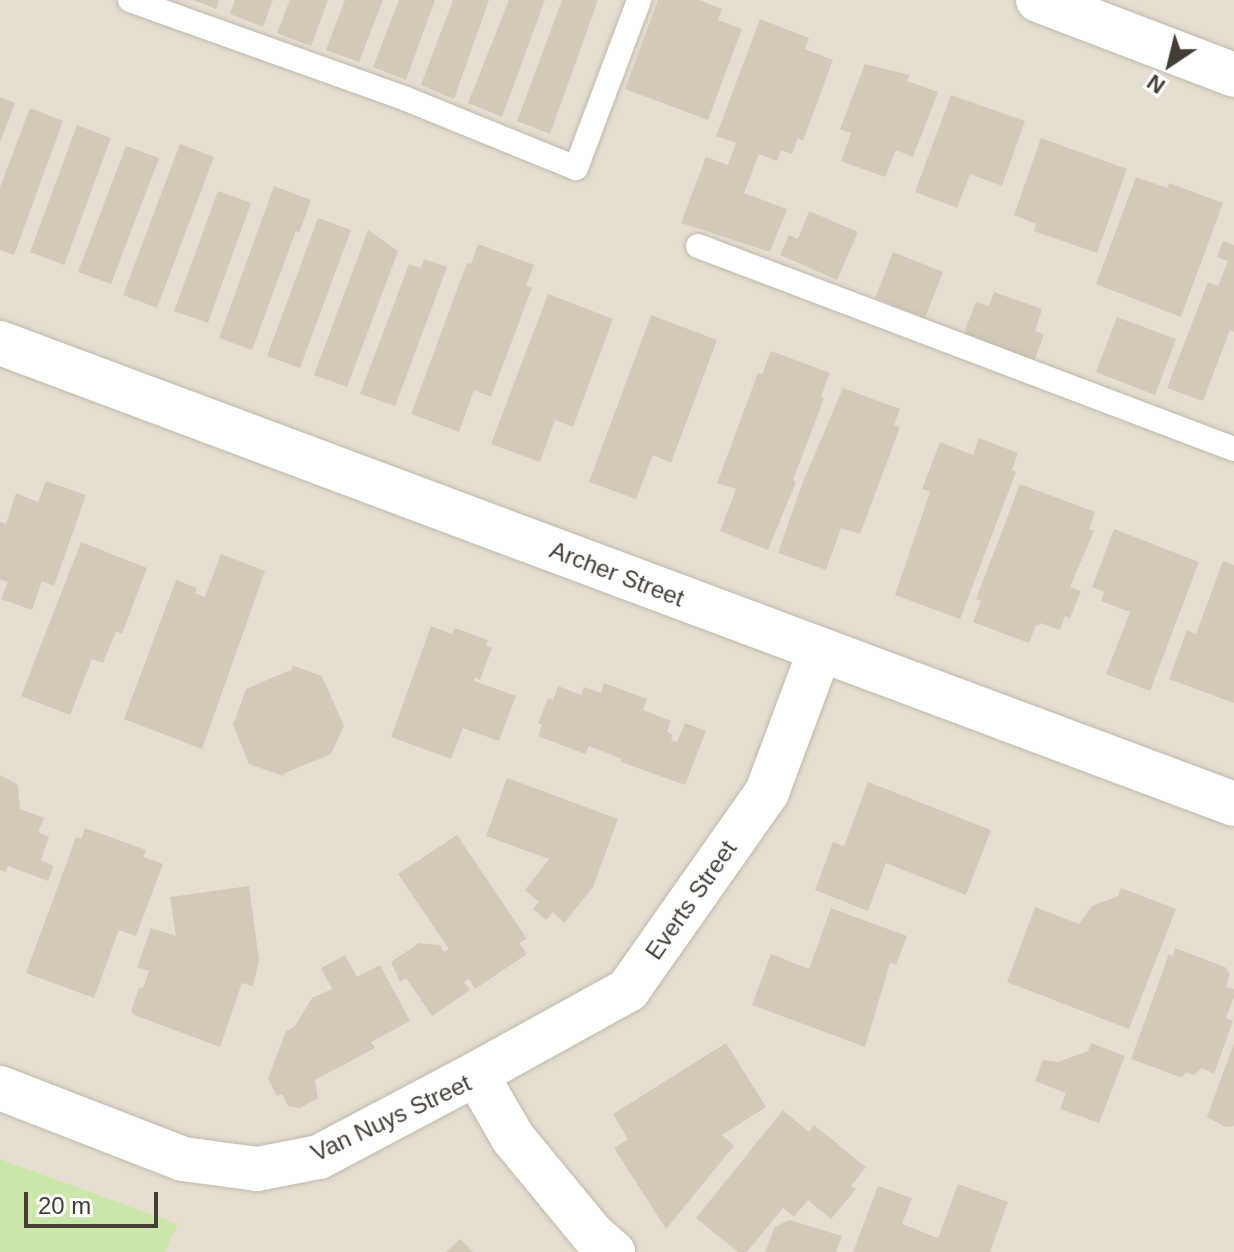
<!DOCTYPE html>
<html>
<head>
<meta charset="utf-8">
<style>
	body { margin:0 }
	#map { position:relative; width:1234px; height:1252px; overflow:hidden; background:#f2ede3; font-family:Arial,sans-serif }
	div>[style] { position:absolute }
	.residential>* { inset:0; background:#e6dfd1 }
	.green>* { inset:0; background:#cbe7ab }
	.building>* { inset:0; background:#d3c9b8 }
	.roads { filter:drop-shadow(0 0 2px #c0b8a9) drop-shadow(0 0 2px #c0b8a9) }
	.service>* { height:24px; margin:-12px; padding:0 12px; transform-origin:12px; border-radius:12px; background:#fff }
	.minor>* { height:44px; margin:-22px; padding:0 22px; transform-origin:22px; border-radius:22px; background:#fff }
	span { translate:-50% -50%; white-space:nowrap; text-align:center; line-height:1.15; -webkit-text-stroke:6px #fff; paint-order:stroke }
	.street-label { font-size:24px; color:#433d33 }
	.north { position:absolute; left:1130px; top:24px; width:80px; height:80px; -webkit-text-stroke:6px #fff; paint-order:stroke; rotate:215deg; font-size:22px; font-weight:700; line-height:32px; text-align:center; color:#433d33 }
	.north::after { content:''; display:block; margin:auto; width:28px; height:36px; background:#433d33; clip-path:polygon(50% 0,100% 100%,50% 72%,0 100%) }
	.scale { position:absolute; left:24px; top:1192px; width:134px; height:36px; box-sizing:border-box; border:4px solid #433d33; border-top:0; padding-left:10px; font-size:24px; line-height:28px; white-space:nowrap; color:#433d33; -webkit-text-stroke:6px #fff; paint-order:stroke }
</style>
</head>
<body>
<div id="map">
	<div class="residential">
		<i style="clip-path:polygon(0 0,1234px 0,1234px 1252px,165px 1252px,177px 1224px,0 1159px)"></i>
	</div>
	<div class="green">
		<i style="clip-path:polygon(0 1159px,178px 1224px,165px 1252px,0 1252px)"></i>
	</div>
	<div class="building">
		<i style="clip-path:polygon(193px 0,219px 0,216px 9px)"></i>
		<i style="clip-path:polygon(235px 0,273px 0,263px 27px,230px 14px)"></i>
		<i style="clip-path:polygon(290px 0,328px 0,311px 46px,277px 33px)"></i>
		<i style="clip-path:polygon(345px 0,383px 0,359px 62px,326px 50px)"></i>
		<i style="clip-path:polygon(399px 0,435px 0,406px 80px,373px 67px)"></i>
		<i style="clip-path:polygon(453px 0,489px 0,454px 99px,421px 85px)"></i>
		<i style="clip-path:polygon(509px 0,545px 0,502px 117px,468px 103px)"></i>
		<i style="clip-path:polygon(562px 0,598px 0,550px 134px,517px 121px)"></i>
		<i style="clip-path:polygon(658px 0,699px 0,722px 9px,718px 20px,742px 29px,708px 120px,625px 89px)"></i>
		<i style="clip-path:polygon(760px 19px,809px 38px,805px 49px,833px 60px,803px 141px,798px 138px,792px 154px,781px 150px,777px 161px,759px 154px,744px 193px,787px 209px,770px 252px,681px 223px,706px 157px,728px 165px,736px 143px,716px 136px)"></i>
		<i style="clip-path:polygon(865px 64px,910px 75px,907px 81px,938px 92px,913px 157px,896px 150px,885px 177px,841px 161px,851px 133px,840px 129px)"></i>
		<i style="clip-path:polygon(951px 95px,1025px 121px,1002px 186px,970px 174px,957px 208px,915px 192px)"></i>
		<i style="clip-path:polygon(0 97px,15px 103px,0 142px)"></i>
		<i style="clip-path:polygon(30px 108px,63px 121px,14px 255px,0 250px,0 187px)"></i>
		<i style="clip-path:polygon(77px 125px,111px 138px,64px 265px,30px 252px)"></i>
		<i style="clip-path:polygon(1041px 138px,1127px 169px,1097px 253px,1034px 231px,1036px 224px,1014px 215px)"></i>
		<i style="clip-path:polygon(180px 144px,214px 157px,157px 308px,123px 295px)"></i>
		<i style="clip-path:polygon(126px 146px,159px 158px,111px 284px,78px 272px)"></i>
		<i style="clip-path:polygon(1136px 177px,1167px 188px,1169px 183px,1223px 203px,1181px 317px,1096px 284px)"></i>
		<i style="clip-path:polygon(274px 186px,311px 200px,299px 233px,296px 231px,252px 350px,219px 338px)"></i>
		<i style="clip-path:polygon(218px 191px,251px 203px,208px 323px,174px 311px)"></i>
		<i style="clip-path:polygon(809px 211px,858px 232px,837px 280px,780px 255px,789px 235px,798px 239px)"></i>
		<i style="clip-path:polygon(318px 218px,351px 230px,300px 368px,267px 356px)"></i>
		<i style="clip-path:polygon(368px 230px,398px 251px,347px 387px,314px 375px)"></i>
		<i style="clip-path:polygon(1223px 241px,1234px 245px,1234px 332px,1230px 330px,1203px 401px,1167px 388px,1208px 282px,1218px 286px,1228px 261px,1217px 257px)"></i>
		<i style="clip-path:polygon(478px 244px,534px 265px,526px 286px,532px 288px,491px 397px,474px 390px,459px 432px,411px 414px,467px 263px,471px 264px)"></i>
		<i style="clip-path:polygon(893px 252px,943px 272px,925px 318px,875px 298px)"></i>
		<i style="clip-path:polygon(424px 259px,447px 267px,395px 406px,360px 394px,409px 264px,421px 268px)"></i>
		<i style="clip-path:polygon(994px 292px,1042px 309px,1035px 331px,1044px 334px,1034px 362px,962px 338px,976px 302px,989px 306px)"></i>
		<i style="clip-path:polygon(548px 294px,613px 319px,573px 427px,555px 420px,540px 462px,491px 444px)"></i>
		<i style="clip-path:polygon(651px 315px,717px 340px,671px 463px,653px 455px,636px 499px,589px 482px)"></i>
		<i style="clip-path:polygon(1117px 317px,1176px 339px,1155px 395px,1096px 372px)"></i>
		<i style="clip-path:polygon(771px 351px,830px 373px,821px 396px,824px 398px,793px 480px,796px 482px,768px 550px,720px 531px,736px 489px,717px 483px,758px 373px,762px 374px)"></i>
		<i style="clip-path:polygon(843px 388px,900px 409px,894px 425px,900px 427px,860px 534px,841px 528px,826px 570px,778px 553px,802px 484px)"></i>
		<i style="clip-path:polygon(979px 438px,1018px 453px,1012px 470px,1016px 472px,960px 619px,895px 595px,930px 492px,922px 489px,940px 442px,973px 455px)"></i>
		<i style="clip-path:polygon(46px 481px,86px 495px,54px 586px,42px 581px,32px 610px,1px 599px,8px 582px,0 579px,0 522px,6px 524px,16px 493px,38px 502px)"></i>
		<i style="clip-path:polygon(1020px 484px,1095px 512px,1089px 529px,1094px 531px,1070px 587px,1081px 591px,1070px 618px,1065px 616px,1060px 630px,1040px 623px,1039px 626px,1036px 625px,1029px 643px,973px 622px,981px 601px,976px 599px)"></i>
		<i style="clip-path:polygon(1114px 529px,1199px 562px,1150px 691px,1106px 674px,1130px 612px,1101px 601px,1104px 592px,1092px 587px)"></i>
		<i style="clip-path:polygon(81px 542px,147px 568px,122px 634px,116px 631px,103px 663px,92px 659px,70px 715px,21px 696px)"></i>
		<i style="clip-path:polygon(221px 554px,265px 571px,202px 749px,124px 719px,176px 580px,197px 588px,195px 593px,205px 597px)"></i>
		<i style="clip-path:polygon(1223px 561px,1234px 565px,1234px 703px,1169px 679px,1187px 630px,1196px 634px)"></i>
		<i style="clip-path:polygon(431px 626px,452px 634px,455px 628px,488px 640px,486px 646px,492px 648px,480px 680px,475px 677px,474px 681px,516px 696px,499px 741px,463px 728px,451px 759px,391px 737px)"></i>
		<i style="clip-path:polygon(291px 665px,322px 676px,344px 726px,331px 754px,283px 774px,286px 777px,249px 764px,233px 725px,246px 689px,293px 669px)"></i>
		<i style="clip-path:polygon(604px 683px,647px 699px,643px 710px,671px 721px,667px 732px,673px 735px,671px 740px,677px 742px,685px 723px,706px 731px,685px 785px,621px 762px,622px 759px,589px 746px,585px 754px,538px 736px,542px 725px,538px 723px,548px 698px,553px 700px,558px 686px,581px 695px,584px 687px,601px 693px)"></i>
		<i style="clip-path:polygon(0 775px,18px 785px,20px 809px,44px 818px,38px 832px,49px 837px,41px 860px,54px 866px,48px 881px,8px 866px,6px 872px,0 870px)"></i>
		<i style="clip-path:polygon(507px 778px,618px 819px,593px 887px,564px 923px,553px 912px,546px 920px,533px 909px,539px 902px,525px 890px,549px 859px,486px 836px)"></i>
		<i style="clip-path:polygon(868px 782px,991px 830px,966px 895px,886px 863px,868px 911px,815px 890px,833px 842px,844px 846px)"></i>
		<i style="clip-path:polygon(85px 828px,146px 850px,143px 857px,163px 864px,136px 936px,119px 930px,94px 998px,26px 973px,76px 837px,81px 839px)"></i>
		<i style="clip-path:polygon(457px 835px,527px 939px,519px 943px,527px 954px,475px 989px,469px 979px,464px 982px,470px 990px,432px 1016px,406px 978px,400px 982px,391px 962px,419px 943px,440px 945px,444px 952px,449px 949px,398px 874px)"></i>
		<i style="clip-path:polygon(249px 886px,259px 960px,253px 986px,242px 983px,220px 1047px,134px 1015px,131px 1011px,139px 988px,143px 988px,149px 971px,137px 967px,151px 928px,176px 936px,170px 897px)"></i>
		<i style="clip-path:polygon(1121px 888px,1176px 909px,1129px 1029px,1007px 982px,1035px 907px,1079px 924px,1092px 906px,1118px 896px)"></i>
		<i style="clip-path:polygon(831px 908px,907px 936px,896px 965px,890px 963px,865px 1047px,752px 1005px,771px 954px,809px 969px)"></i>
		<i style="clip-path:polygon(1175px 948px,1225px 967px,1230px 974px,1226px 987px,1234px 989px,1234px 997px,1226px 1018px,1233px 1021px,1214px 1074px,1202px 1068px,1194px 1075px,1186px 1072px,1182px 1078px,1131px 1059px,1169px 954px,1173px 956px)"></i>
		<i style="clip-path:polygon(345px 955px,357px 977px,380px 965px,410px 1021px,371px 1042px,375px 1048px,315px 1080px,318px 1098px,300px 1108px,288px 1106px,282px 1094px,277px 1096px,268px 1079px,286px 1031px,295px 1026px,312px 998px,332px 989px,321px 968px)"></i>
		<i style="clip-path:polygon(726px 1043px,766px 1107px,722px 1135px,734px 1146px,666px 1229px,614px 1148px,628px 1139px,613px 1114px)"></i>
		<i style="clip-path:polygon(1091px 1043px,1125px 1056px,1099px 1123px,1060px 1109px,1066px 1093px,1035px 1081px,1043px 1060px,1058px 1062px,1088px 1051px)"></i>
		<i style="clip-path:polygon(1234px 1043px,1234px 1126px,1225px 1127px,1207px 1117px)"></i>
		<i style="clip-path:polygon(783px 1110px,809px 1132px,814px 1125px,866px 1167px,851px 1186px,856px 1189px,831px 1219px,808px 1200px,794px 1217px,783px 1208px,747px 1252px,738px 1252px,696px 1218px)"></i>
		<i style="clip-path:polygon(958px 1184px,1008px 1202px,990px 1252px,853px 1252px,878px 1186px,912px 1198px,902px 1224px,938px 1238px)"></i>
		<i style="clip-path:polygon(789px 1220px,842px 1236px,836px 1252px,765px 1252px,775px 1227px)"></i>
		<i style="clip-path:polygon(460px 1239px,473px 1252px,446px 1252px)"></i>
	</div>
	<div class="roads">
		<div class="service">
			<i style="left:130px;top:0;width:293px;rotate:19.7deg"></i>
			<i style="left:406px;top:99px;width:183px;rotate:22.1deg"></i>
			<i style="left:576px;top:168px;width:179px;rotate:-69.4deg"></i>
			<i style="left:698px;top:246px;width:573px;rotate:20.74deg"></i>
		</div>
		<div class="minor">
			<i style="left:1038px;top:0;width:210px;rotate:20.9deg"></i>
			<i style="left:0;top:343px;width:1317px;rotate:20.48deg"></i>
			<i style="left:476px;top:1074px;width:74px;rotate:60deg"></i>
			<i style="left:513px;top:1138px;width:124px;rotate:50.5deg"></i>
			<i style="left:592px;top:1234px;width:28px;rotate:41deg"></i>
			<i style="left:0;top:1088px;width:196px;rotate:21.2deg"></i>
			<i style="left:183px;top:1159px;width:75px;rotate:7.7deg"></i>
			<i style="left:257px;top:1169px;width:63px;rotate:-11deg"></i>
			<i style="left:319px;top:1157px;width:178px;rotate:-27.9deg"></i>
			<i style="left:476px;top:1074px;width:174px;rotate:-28.9deg"></i>
			<i style="left:628px;top:990px;width:242px;rotate:-54.9deg"></i>
			<i style="left:767px;top:792px;width:152px;rotate:-69.5deg"></i>
		</div>
	</div>
	<div class="street-label">
		<span style="left:617px;top:574px;rotate:21deg">Archer Street</span>
		<span style="left:691px;top:900px;rotate:-55deg">Everts Street</span>
		<span style="left:391px;top:1118px;rotate:-25deg">Van Nuys Street</span>
	</div>
	<div class="north">N</div>
	<div class="scale">20 m</div>
</div>
</body>
</html>
